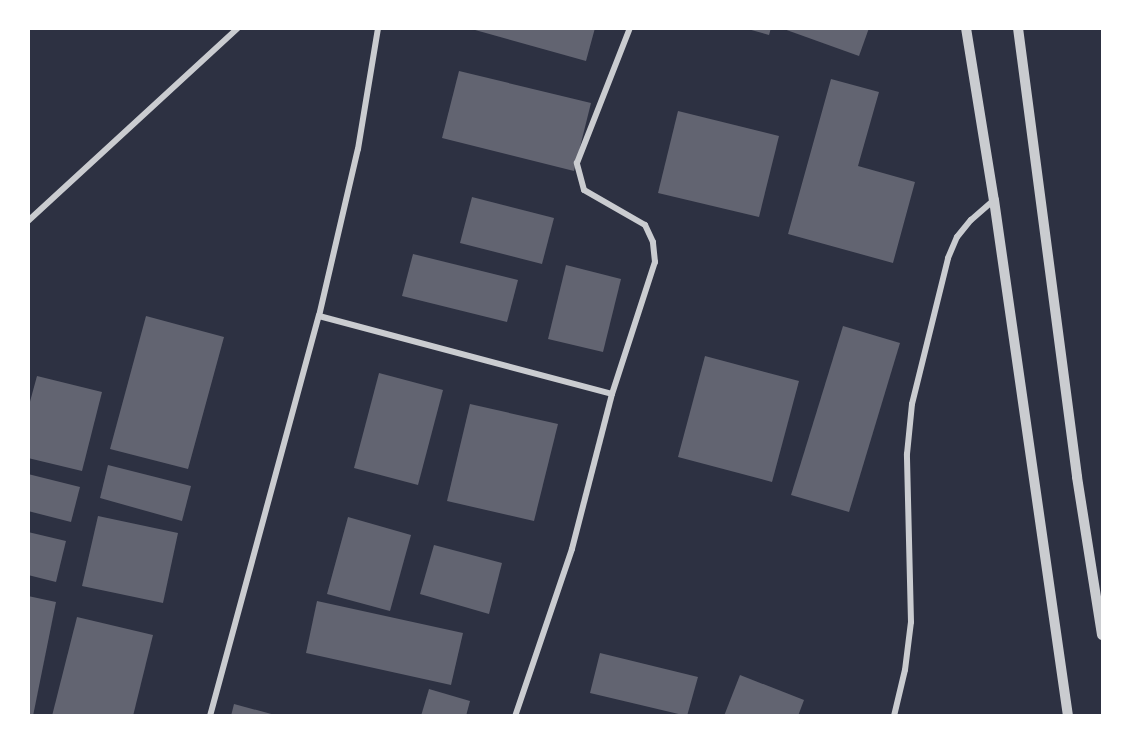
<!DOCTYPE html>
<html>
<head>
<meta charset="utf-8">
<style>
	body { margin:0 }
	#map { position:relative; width:1131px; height:744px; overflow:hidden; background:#2d3142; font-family:"Titillium Web",sans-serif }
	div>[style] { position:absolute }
	.building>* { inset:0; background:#626471 }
	.minor>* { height:6px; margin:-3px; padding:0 3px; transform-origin:3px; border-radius:3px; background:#caccd0 }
	.tertiary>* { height:10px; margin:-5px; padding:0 5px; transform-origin:5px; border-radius:5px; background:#caccd0 }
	span { translate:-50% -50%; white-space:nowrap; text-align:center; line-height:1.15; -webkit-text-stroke:6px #fff; paint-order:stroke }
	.frame { position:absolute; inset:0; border:30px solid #fff; pointer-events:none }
</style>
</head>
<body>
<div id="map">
	<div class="building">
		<i style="clip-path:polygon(468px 28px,595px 28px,586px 61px)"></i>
		<i style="clip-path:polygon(744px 28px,771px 28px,769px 35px)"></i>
		<i style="clip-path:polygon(781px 28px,869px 28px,859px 56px)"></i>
		<i style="clip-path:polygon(459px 71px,591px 103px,574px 171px,442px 138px)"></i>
		<i style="clip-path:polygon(831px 79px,879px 92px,858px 166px,915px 182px,893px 263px,788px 234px)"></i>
		<i style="clip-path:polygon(678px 111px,779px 136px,759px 217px,658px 193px)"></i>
		<i style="clip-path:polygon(472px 197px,554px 218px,542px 264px,460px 243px)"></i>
		<i style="clip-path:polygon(413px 254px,518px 280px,507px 322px,402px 296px)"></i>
		<i style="clip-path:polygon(566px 265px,621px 279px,603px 352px,548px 339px)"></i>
		<i style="clip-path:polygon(146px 316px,224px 337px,188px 469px,110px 449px)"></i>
		<i style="clip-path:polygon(843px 326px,900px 343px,849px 512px,791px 495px)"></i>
		<i style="clip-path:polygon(705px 356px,799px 381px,772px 482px,678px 457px)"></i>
		<i style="clip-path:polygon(379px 373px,443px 390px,418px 485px,354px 468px)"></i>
		<i style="clip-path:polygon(37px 376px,102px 392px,82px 471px,28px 458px,28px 409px)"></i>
		<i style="clip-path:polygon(470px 404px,558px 424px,534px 521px,447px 501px)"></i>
		<i style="clip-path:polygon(108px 465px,191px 486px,182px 521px,100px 498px)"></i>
		<i style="clip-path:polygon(28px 474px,80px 487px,71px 522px,28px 511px)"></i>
		<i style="clip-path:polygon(98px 516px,178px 533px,163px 603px,82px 586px)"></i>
		<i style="clip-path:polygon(348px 517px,411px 535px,390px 611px,327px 594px)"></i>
		<i style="clip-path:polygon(28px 532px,66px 541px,56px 582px,28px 575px)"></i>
		<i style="clip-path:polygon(434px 545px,502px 563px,489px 614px,420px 594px)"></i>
		<i style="clip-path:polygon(28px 596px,56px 602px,33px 716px,28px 716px)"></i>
		<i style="clip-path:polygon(317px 601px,463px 633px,451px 685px,306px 653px)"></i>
		<i style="clip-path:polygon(77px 617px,153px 635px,133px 716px,52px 716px)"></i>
		<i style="clip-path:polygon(600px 653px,698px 677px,687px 716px,590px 693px)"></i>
		<i style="clip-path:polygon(740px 675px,804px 700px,798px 716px,724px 716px)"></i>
		<i style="clip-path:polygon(429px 689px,470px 701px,466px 716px,421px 716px)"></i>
		<i style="clip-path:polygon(234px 704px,275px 715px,275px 716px,231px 716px)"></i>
	</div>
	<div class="minor">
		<i style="left:28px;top:221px;width:285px;rotate:-42.6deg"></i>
		<i style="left:319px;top:316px;width:303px;rotate:14.9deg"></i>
		<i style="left:612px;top:394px;width:160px;rotate:104.5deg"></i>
		<i style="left:572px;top:549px;width:176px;rotate:108.8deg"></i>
		<i style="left:612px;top:394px;width:139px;rotate:-72deg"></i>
		<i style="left:655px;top:262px;width:20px;rotate:-96deg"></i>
		<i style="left:653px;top:242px;width:19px;rotate:-115deg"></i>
		<i style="left:645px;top:225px;width:70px;rotate:-150.2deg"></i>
		<i style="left:584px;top:190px;width:28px;rotate:-105deg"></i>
		<i style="left:577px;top:163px;width:145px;rotate:-68.6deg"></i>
		<i style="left:210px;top:716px;width:415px;rotate:-74.8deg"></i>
		<i style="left:319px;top:316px;width:171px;rotate:-76.9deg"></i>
		<i style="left:358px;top:149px;width:123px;rotate:-80.6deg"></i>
		<i style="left:894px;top:716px;width:47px;rotate:-76.6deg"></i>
		<i style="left:905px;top:670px;width:48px;rotate:-82.9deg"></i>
		<i style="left:911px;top:622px;width:168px;rotate:-91.4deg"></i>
		<i style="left:907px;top:454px;width:50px;rotate:-84.3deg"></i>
		<i style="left:912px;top:404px;width:150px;rotate:-76.1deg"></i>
		<i style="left:948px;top:258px;width:23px;rotate:-67deg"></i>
		<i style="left:957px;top:237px;width:22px;rotate:-51deg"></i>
		<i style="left:971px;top:220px;width:30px;rotate:-41deg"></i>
	</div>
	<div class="tertiary">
		<i style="left:966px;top:28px;width:174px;rotate:80.8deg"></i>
		<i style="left:994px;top:200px;width:521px;rotate:81.84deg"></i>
		<i style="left:1018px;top:28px;width:453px;rotate:82.5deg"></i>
		<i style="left:1077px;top:477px;width:160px;rotate:81deg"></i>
	</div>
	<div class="frame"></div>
</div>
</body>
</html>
